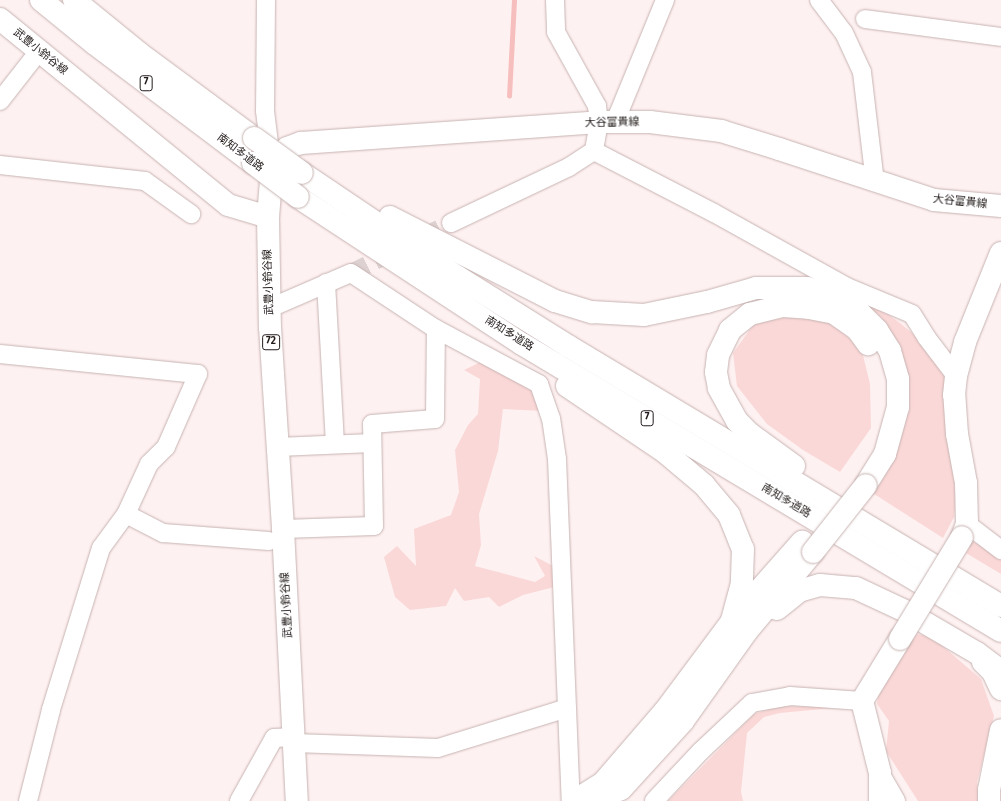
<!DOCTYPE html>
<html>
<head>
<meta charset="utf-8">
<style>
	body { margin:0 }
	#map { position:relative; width:1001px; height:801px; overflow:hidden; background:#fef1f1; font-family:"Fira Sans","Noto Sans JP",sans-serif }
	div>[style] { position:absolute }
	.green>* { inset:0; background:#fad8d7 }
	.stream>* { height:4.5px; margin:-2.25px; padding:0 2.25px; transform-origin:2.25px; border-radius:2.25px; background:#f6bfbe }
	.street-tunnel>* { height:18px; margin-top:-9px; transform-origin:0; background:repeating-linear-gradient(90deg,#ddd1d1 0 18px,transparent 0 27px) }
	.roads { filter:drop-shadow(0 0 1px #c7b3b2) drop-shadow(0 0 1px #c7b3b2) }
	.street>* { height:18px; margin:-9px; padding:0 9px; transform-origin:9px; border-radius:9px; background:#fff }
	.secondary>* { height:22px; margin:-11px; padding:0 11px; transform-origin:11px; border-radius:11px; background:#fff }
	.primary>* { height:22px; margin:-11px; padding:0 11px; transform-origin:11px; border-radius:11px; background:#fff }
	.highway>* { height:22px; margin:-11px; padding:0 11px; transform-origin:11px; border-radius:11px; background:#fff }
	.bridges { filter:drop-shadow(0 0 1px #c7b3b2) drop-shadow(0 0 1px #c7b3b2) }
	.secondary-bridge>* { height:22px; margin:-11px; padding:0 11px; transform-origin:11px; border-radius:11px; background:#fff }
	.highway-bridge>* { height:22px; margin:-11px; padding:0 11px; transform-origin:11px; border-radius:11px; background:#fff }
	span { translate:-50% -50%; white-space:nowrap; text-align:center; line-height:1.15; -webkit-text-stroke:4px #fff; paint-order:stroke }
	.shield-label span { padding:1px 3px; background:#fff; border:1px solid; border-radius:3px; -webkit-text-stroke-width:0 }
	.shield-label { font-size:10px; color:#221b1a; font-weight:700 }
	.street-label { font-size:11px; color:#221b1a }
</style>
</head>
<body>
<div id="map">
	<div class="green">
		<i style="clip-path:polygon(838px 287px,873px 304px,900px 323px,925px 344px,947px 370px,957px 493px,954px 517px,943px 538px,871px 492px,905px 425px,907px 370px,881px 317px)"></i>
		<i style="clip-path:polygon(794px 313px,829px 323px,861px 347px,870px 384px,871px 428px,840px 472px,803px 450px,767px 424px,737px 386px,733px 353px,754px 324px)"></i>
		<i style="clip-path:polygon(485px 360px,534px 387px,543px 411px,503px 409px,498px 451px,479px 514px,481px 545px,475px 566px,535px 582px,545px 576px,534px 556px,553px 566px,558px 586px,523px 595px,499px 607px,489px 597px,464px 601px,455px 588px,446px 606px,410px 610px,395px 597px,384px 557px,397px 546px,416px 566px,414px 529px,451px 515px,459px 492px,455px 450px,468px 425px,478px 414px,480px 379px,464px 370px)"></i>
		<i style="clip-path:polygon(973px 542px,986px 547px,1001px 558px,1001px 574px,966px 553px)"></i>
		<i style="clip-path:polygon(917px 634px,932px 637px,981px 679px,994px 716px,977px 782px,979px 801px,918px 801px,886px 751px,889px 721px,877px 704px,880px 685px)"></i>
		<i style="clip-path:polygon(779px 706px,844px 707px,780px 713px,764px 717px,747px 733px,741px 792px,743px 801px,668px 801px,754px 714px)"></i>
	</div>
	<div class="stream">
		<i style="left:509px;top:96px;width:96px;rotate:-87deg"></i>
	</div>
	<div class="street-tunnel">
		<i style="left:351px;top:273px;width:112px;rotate:-26.6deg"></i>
	</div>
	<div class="roads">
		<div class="street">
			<i style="left:266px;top:0;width:111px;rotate:90.5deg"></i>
			<i style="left:265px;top:111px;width:48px;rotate:82.9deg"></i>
			<i style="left:555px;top:0;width:32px;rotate:88deg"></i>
			<i style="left:556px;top:32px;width:85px;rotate:61deg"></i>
			<i style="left:597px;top:106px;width:16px;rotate:83deg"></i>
			<i style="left:599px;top:122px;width:29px;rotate:100deg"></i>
			<i style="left:819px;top:0;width:41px;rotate:52.9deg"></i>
			<i style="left:844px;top:33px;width:43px;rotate:65.2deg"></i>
			<i style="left:862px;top:72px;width:111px;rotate:83.3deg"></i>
			<i style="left:865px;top:19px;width:137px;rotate:7.5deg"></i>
			<i style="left:0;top:101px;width:63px;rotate:-52deg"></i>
			<i style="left:615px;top:122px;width:132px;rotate:-67.7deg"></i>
			<i style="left:0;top:165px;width:146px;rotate:6.3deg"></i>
			<i style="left:145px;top:181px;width:57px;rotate:35.7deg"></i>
			<i style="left:451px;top:223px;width:131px;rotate:-25.4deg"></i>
			<i style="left:569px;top:167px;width:30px;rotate:-33deg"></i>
			<i style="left:594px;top:151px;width:135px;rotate:27.3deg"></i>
			<i style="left:714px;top:213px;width:152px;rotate:29.1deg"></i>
			<i style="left:847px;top:287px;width:70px;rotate:22.6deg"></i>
			<i style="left:912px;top:314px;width:28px;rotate:58deg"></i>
			<i style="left:927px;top:338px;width:48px;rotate:52.7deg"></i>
			<i style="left:326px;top:283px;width:161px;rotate:86.8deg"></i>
			<i style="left:270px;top:308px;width:88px;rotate:-23.4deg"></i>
			<i style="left:351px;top:273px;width:102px;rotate:33.4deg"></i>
			<i style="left:436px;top:329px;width:117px;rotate:28.1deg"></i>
			<i style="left:539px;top:384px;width:36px;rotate:71deg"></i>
			<i style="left:551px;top:418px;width:41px;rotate:81.7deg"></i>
			<i style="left:557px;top:459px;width:342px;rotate:87.7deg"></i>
			<i style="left:0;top:354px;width:199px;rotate:5.8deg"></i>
			<i style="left:198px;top:374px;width:80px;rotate:113.7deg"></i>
			<i style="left:166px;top:447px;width:24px;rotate:135deg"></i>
			<i style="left:149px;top:464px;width:55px;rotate:114.7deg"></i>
			<i style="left:126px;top:514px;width:42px;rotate:126.3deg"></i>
			<i style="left:101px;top:548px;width:170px;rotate:107.2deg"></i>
			<i style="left:51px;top:710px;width:94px;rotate:104.2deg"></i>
			<i style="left:278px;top:447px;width:94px;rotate:-2.4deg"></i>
			<i style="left:126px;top:514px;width:42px;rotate:27.2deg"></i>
			<i style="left:163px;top:533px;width:106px;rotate:4.3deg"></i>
			<i style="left:967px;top:524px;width:43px;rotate:37.4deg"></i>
			<i style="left:283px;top:529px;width:91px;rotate:-1.9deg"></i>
			<i style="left:374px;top:526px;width:102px;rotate:-91.1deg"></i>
			<i style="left:372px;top:424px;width:63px;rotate:-4.5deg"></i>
			<i style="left:435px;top:419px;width:90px;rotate:-89.4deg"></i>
			<i style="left:294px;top:743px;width:144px;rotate:2deg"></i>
			<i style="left:438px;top:748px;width:135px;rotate:-17.2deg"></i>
			<i style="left:880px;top:773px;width:32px;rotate:60deg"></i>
			<i style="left:239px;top:801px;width:72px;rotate:-60.9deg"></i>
			<i style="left:274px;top:738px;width:20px;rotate:-3deg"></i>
			<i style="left:654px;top:801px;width:69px;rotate:-46.8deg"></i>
			<i style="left:701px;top:751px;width:70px;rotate:-43.3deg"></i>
			<i style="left:752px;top:703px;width:39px;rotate:-10deg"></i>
			<i style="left:790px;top:696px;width:72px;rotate:4deg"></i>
		</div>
		<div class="secondary">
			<i style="left:268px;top:217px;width:49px;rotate:-85.3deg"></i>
			<i style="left:272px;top:168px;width:25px;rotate:-53deg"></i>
			<i style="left:287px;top:148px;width:15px;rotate:-20deg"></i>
			<i style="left:301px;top:143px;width:299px;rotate:-4deg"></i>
			<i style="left:599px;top:122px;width:51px"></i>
			<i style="left:650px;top:122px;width:72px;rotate:7.2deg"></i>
			<i style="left:721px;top:131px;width:61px;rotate:17.2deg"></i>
			<i style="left:779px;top:149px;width:163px;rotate:18.2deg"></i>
			<i style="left:934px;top:200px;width:67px;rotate:5.1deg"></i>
			<i style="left:962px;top:537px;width:14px;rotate:-69deg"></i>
			<i style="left:967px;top:524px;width:41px;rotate:-91.4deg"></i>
			<i style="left:966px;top:483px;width:50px;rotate:-100.4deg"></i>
			<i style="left:957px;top:434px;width:39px;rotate:-94deg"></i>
			<i style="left:954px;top:395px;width:19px;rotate:-84deg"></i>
			<i style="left:956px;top:376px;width:35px;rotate:-75deg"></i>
			<i style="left:965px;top:342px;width:96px;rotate:-68deg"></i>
			<i style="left:880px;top:801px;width:28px;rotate:-90deg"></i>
			<i style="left:880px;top:773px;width:74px;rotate:-104deg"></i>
			<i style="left:862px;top:701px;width:73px;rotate:-58.5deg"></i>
		</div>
		<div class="primary">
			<i style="left:0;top:19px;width:294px;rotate:39.2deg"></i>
			<i style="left:228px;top:205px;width:42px;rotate:16.7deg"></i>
			<i style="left:268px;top:217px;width:110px;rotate:89deg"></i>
			<i style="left:270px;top:327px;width:202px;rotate:86.3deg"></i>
			<i style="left:283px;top:529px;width:272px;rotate:87.1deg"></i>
		</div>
		<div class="highway">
			<i style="left:41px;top:0;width:70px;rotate:39.2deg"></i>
			<i style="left:95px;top:44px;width:198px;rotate:37deg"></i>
			<i style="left:74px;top:0;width:84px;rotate:39.2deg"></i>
			<i style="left:139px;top:53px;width:143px;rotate:36.5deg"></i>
			<i style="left:302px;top:173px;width:156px;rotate:34deg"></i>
			<i style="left:431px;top:260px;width:162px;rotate:32.1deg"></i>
			<i style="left:568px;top:346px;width:505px;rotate:30.98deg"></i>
			<i style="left:298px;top:197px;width:268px;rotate:33.3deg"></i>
			<i style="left:522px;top:344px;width:558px;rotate:30.93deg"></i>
			<i style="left:390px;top:217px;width:185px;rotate:27deg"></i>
			<i style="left:555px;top:301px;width:39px;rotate:17deg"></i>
			<i style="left:592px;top:312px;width:52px;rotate:3.3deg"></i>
			<i style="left:644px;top:315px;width:64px;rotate:-11.7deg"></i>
			<i style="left:707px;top:302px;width:51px;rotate:-15.9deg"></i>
			<i style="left:756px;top:288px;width:51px"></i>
			<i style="left:807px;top:288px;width:28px;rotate:17deg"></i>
			<i style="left:834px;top:296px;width:26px;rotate:31deg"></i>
			<i style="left:856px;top:309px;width:30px;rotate:45deg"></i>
			<i style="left:877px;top:330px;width:25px;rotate:58deg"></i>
			<i style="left:890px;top:351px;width:29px;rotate:74deg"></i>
			<i style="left:898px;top:379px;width:28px;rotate:90deg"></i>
			<i style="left:898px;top:407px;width:49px;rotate:105.5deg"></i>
			<i style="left:885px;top:454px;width:36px;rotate:122deg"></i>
			<i style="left:567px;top:386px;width:118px;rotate:34deg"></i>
			<i style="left:665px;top:452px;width:51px;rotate:40.2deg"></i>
			<i style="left:704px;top:485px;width:39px;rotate:50deg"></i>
			<i style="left:729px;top:515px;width:37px;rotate:68deg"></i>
			<i style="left:743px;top:549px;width:34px;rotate:92deg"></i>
			<i style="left:742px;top:583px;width:39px;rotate:105deg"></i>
			<i style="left:794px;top:466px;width:54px;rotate:-144deg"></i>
			<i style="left:750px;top:434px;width:18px;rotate:-135deg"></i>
			<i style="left:737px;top:421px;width:38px;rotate:-119deg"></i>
			<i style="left:719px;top:388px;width:16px;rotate:-101deg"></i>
			<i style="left:716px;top:372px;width:17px;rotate:-83deg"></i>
			<i style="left:718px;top:355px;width:28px;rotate:-64deg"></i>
			<i style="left:730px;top:330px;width:26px;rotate:-39deg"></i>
			<i style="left:750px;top:314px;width:33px;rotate:-14deg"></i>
			<i style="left:782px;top:306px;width:27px;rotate:4deg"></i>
			<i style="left:809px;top:308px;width:25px;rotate:11deg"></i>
			<i style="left:834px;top:313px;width:28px;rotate:35deg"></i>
			<i style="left:857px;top:329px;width:19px;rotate:54deg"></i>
			<i style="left:777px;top:609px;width:28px;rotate:-39deg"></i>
			<i style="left:799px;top:591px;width:22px;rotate:-16deg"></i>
			<i style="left:820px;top:585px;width:36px;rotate:5deg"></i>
			<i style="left:856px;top:588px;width:54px;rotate:25.1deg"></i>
			<i style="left:905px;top:611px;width:83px;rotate:30.3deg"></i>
			<i style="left:977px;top:653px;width:30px;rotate:37deg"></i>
			<i style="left:983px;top:662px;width:14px;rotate:45deg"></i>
			<i style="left:993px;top:672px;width:19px;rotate:65deg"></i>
			<i style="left:574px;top:801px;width:34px;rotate:-32deg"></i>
			<i style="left:603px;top:783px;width:95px;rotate:-49.3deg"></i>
			<i style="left:665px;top:711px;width:112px;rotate:-53.3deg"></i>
			<i style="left:732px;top:621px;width:106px;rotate:-48.5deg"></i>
			<i style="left:588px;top:801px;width:9px;rotate:-6deg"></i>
			<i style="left:597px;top:800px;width:26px;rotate:-25deg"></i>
			<i style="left:621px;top:789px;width:92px;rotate:-47.6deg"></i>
			<i style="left:683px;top:721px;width:110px;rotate:-54.6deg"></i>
			<i style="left:747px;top:631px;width:103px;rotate:-50.1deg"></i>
			<i style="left:989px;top:801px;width:11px;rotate:-90deg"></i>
			<i style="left:989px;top:790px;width:61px;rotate:-78.7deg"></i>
		</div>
	</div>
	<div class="bridges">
		<div class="secondary-bridge">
			<i style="left:900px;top:639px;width:119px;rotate:-58.7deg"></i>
		</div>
		<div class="highway-bridge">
			<i style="left:254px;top:138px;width:59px;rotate:36.1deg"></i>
			<i style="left:253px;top:163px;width:56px;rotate:37.1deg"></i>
			<i style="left:813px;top:552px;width:85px;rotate:-51.7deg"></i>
		</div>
	</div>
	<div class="shield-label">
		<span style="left:146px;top:83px">7</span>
		<span style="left:271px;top:342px">72</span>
		<span style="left:647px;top:418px">7</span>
	</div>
	<div class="street-label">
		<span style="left:40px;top:52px;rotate:39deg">武豊小鈴谷線</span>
		<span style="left:612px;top:123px;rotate:-1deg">大谷富貴線</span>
		<span style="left:240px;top:153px;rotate:37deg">南知多道路</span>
		<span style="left:960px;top:202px;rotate:6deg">大谷富貴線</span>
		<span style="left:269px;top:282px;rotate:-92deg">武豊小鈴谷線</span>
		<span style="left:509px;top:334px;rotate:32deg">南知多道路</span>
		<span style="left:786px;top:501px;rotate:31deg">南知多道路</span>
		<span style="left:287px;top:605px;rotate:-93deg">武豊小鈴谷線</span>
	</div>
</div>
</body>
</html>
